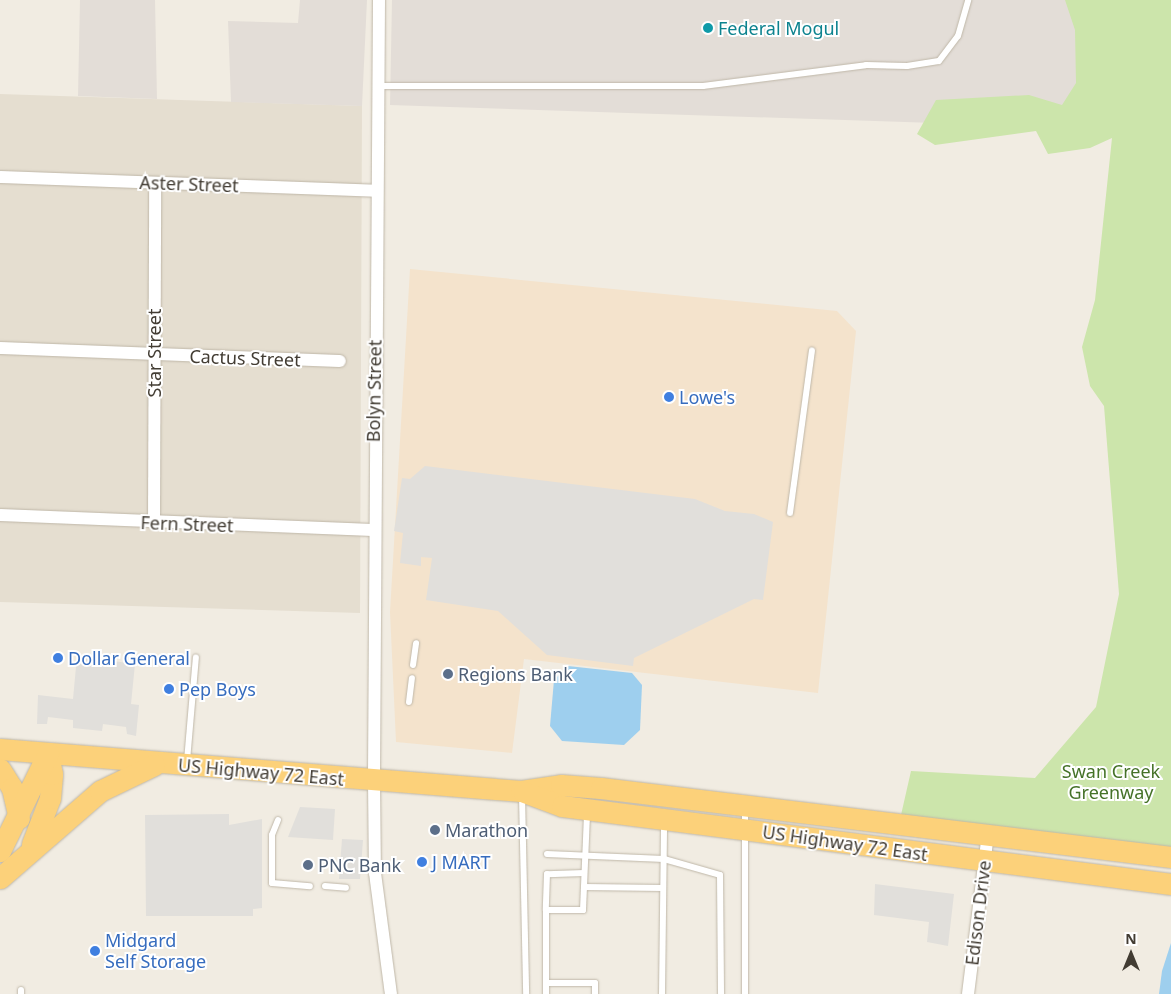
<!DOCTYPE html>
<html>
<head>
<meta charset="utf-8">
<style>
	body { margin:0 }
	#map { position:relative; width:1171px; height:994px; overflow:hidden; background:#f1ece2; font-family:"Noto Sans",sans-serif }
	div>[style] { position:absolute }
	.residential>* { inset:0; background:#e5ded0 }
	.commercial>* { inset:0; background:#f4e3cc }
	.industrial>* { inset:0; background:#e3ddd7 }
	.green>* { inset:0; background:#cce5ab }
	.parking>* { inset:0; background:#e1dfdb }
	.water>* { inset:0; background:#9ecfee }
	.roads { filter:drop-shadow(0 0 1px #bfb7a8) drop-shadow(0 0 1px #bfb7a8) }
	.service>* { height:6px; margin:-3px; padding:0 3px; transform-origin:3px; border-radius:3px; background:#fff }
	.minor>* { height:12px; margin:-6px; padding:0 6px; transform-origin:6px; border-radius:6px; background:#fff }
	.trunk>* { height:21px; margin:-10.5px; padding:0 10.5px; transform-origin:10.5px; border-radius:10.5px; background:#fcd17a }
	.dots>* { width:14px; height:14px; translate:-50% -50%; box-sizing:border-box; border:2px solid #fff; border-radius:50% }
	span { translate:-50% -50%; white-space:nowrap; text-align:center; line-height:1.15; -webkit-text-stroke:4px #fff; paint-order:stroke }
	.culture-label { font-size:18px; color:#0d838f }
	.left { translate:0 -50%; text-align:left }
	.street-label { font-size:18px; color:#423c33 }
	.shop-label { font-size:18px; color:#366cbe }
	.service-label { font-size:18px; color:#4e5e75 }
	.park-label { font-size:18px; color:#457228 }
	.north { position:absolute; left:1106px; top:929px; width:50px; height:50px; -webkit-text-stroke:4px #fff; paint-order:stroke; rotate:0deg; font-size:14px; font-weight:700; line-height:20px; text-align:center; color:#423c33 }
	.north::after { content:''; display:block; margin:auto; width:18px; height:22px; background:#423c33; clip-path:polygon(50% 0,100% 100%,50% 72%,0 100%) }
</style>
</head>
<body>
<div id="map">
	<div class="residential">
		<i style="clip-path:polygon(0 94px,362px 106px,360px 613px,0 602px)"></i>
	</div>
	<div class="commercial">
		<i style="clip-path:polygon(410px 269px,837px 311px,856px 331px,818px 693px,524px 659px,512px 753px,396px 742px,390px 612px)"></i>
	</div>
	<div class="industrial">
		<i style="clip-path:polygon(80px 0,155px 0,157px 99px,78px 96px)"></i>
		<i style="clip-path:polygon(300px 0,367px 0,362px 106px,231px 102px,228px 21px,298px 23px)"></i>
		<i style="clip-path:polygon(392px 0,1066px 0,1113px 129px,390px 105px)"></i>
	</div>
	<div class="green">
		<i style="clip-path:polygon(1065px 0,1171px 0,1171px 851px,901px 815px,911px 771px,1035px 778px,1096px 707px,1119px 594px,1104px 406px,1090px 386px,1082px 347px,1095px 300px,1112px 138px,1090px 148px,1048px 154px,1036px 131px,935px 145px,917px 134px,936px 100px,1029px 95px,1062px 105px,1076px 83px,1075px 30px)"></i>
	</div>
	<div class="parking">
		<i style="clip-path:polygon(425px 466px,695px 499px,725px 511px,754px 514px,773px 522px,763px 600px,754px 599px,634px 658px,633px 666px,547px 655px,498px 611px,426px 600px,432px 558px,421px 557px,421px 566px,400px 563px,403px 533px,394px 531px,402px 478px,410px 479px)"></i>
		<i style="clip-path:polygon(77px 656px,135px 664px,131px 704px,139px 705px,136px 736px,127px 734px,126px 727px,103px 724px,102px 731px,73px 728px,73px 720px,48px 717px,47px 724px,37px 724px,38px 695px,73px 699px)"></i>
		<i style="clip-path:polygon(300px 807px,335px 809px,333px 840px,288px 837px)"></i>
		<i style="clip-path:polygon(229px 814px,229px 825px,262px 819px,262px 908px,253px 909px,253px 916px,146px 916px,145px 815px)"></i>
		<i style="clip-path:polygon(342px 839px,363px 840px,360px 879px,339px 879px)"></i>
		<i style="clip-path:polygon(875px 884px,954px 894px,948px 946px,927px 942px,929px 922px,874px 915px)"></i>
	</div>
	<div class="water">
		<i style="clip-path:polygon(568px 666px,632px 673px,642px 685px,640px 730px,624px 745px,562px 741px,550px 726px,554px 680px)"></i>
		<i style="clip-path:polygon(1171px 943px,1171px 994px,1159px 994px,1162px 971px)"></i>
	</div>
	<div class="roads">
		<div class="service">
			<i style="left:378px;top:86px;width:325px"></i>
			<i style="left:703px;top:86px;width:164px;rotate:-7.3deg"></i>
			<i style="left:866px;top:65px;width:41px;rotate:1.4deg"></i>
			<i style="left:907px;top:66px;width:32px;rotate:-9deg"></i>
			<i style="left:939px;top:61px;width:31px;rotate:-53deg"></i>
			<i style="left:958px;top:36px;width:37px;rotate:-74deg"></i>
			<i style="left:790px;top:513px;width:164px;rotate:-82.3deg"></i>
			<i style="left:413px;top:665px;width:22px;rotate:-82deg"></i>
			<i style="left:409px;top:702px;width:24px;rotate:-83deg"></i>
			<i style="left:187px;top:761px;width:104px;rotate:-85.1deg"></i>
			<i style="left:522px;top:795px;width:199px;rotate:88.8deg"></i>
			<i style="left:745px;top:808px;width:186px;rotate:90deg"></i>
			<i style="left:278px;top:820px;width:16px;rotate:112deg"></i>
			<i style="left:272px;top:835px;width:48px;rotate:90deg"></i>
			<i style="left:272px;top:883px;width:38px;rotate:5deg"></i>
			<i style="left:547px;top:854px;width:117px;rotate:2.4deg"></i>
			<i style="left:664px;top:859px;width:58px;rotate:15.9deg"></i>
			<i style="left:720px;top:875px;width:119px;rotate:89.5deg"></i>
			<i style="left:584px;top:873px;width:37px;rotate:178deg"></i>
			<i style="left:547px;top:874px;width:36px;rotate:92deg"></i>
			<i style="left:546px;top:910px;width:37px"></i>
			<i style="left:583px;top:910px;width:97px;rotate:-87.6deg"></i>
			<i style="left:325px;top:886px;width:21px;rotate:5deg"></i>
			<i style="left:584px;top:887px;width:79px;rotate:0.7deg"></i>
			<i style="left:546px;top:983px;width:49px"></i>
			<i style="left:595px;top:983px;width:11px;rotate:90deg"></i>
			<i style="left:21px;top:994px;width:4px;rotate:-90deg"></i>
			<i style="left:546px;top:994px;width:84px;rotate:-90deg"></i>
			<i style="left:662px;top:994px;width:171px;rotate:-89.3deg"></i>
		</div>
		<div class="minor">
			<i style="left:379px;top:0;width:781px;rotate:90.37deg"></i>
			<i style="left:374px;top:781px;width:92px;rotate:89.4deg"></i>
			<i style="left:375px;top:873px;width:122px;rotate:82.5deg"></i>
			<i style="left:0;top:177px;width:377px;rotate:2.1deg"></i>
			<i style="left:0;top:348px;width:340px;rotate:2.2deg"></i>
			<i style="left:0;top:515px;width:373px;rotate:2.3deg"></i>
			<i style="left:154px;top:523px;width:340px;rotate:-89.8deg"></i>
			<i style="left:968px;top:994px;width:162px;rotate:-82.9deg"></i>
		</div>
		<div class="trunk">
			<i style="left:0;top:749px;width:523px;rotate:4.61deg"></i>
			<i style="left:521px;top:791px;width:40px;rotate:-8.5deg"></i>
			<i style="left:561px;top:785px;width:40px;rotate:4.3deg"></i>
			<i style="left:601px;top:788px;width:574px;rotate:6.9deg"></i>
			<i style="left:0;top:769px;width:22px;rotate:58deg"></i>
			<i style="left:12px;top:788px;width:31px;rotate:77deg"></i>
			<i style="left:524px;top:792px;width:40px;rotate:20.2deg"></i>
			<i style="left:562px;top:806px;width:614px;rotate:7.3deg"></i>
			<i style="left:32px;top:844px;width:49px;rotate:-68.6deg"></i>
			<i style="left:50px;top:798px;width:24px;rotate:-85deg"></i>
			<i style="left:52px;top:774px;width:21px;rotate:-101deg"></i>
			<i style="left:0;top:851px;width:109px;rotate:-63.9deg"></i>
			<i style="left:0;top:878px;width:133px;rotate:-41deg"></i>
			<i style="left:100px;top:791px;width:60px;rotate:-25.7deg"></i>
		</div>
	</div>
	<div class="dots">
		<i style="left:708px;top:28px;background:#0f9aa8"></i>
		<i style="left:669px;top:397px;background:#3f7fe0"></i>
		<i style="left:58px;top:658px;background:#3f7fe0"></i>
		<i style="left:448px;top:674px;background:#5c6f8a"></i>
		<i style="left:169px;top:689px;background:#3f7fe0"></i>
		<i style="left:435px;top:830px;background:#5c6f8a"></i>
		<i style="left:422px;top:862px;background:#3f7fe0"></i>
		<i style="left:308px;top:865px;background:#5c6f8a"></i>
		<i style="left:95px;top:951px;background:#3f7fe0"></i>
	</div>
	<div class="culture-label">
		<span class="left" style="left:718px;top:28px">Federal Mogul</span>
	</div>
	<div class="street-label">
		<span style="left:189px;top:184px;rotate:2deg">Aster Street</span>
		<span style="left:154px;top:353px;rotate:-90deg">Star Street</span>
		<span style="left:245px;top:358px;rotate:2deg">Cactus Street</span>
		<span style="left:374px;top:391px;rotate:-89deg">Bolyn Street</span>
		<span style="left:187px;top:524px;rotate:2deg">Fern Street</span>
		<span style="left:261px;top:772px;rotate:5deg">US Highway 72 East</span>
		<span style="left:845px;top:843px;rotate:8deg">US Highway 72 East</span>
		<span style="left:978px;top:913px;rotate:-83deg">Edison Drive</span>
	</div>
	<div class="shop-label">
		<span class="left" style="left:679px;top:397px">Lowe's</span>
		<span class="left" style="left:68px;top:658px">Dollar General</span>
		<span class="left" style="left:179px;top:689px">Pep Boys</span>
		<span class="left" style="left:432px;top:862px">J MART</span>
		<span class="left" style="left:105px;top:951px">Midgard<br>Self Storage</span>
	</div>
	<div class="service-label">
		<span class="left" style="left:458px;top:674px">Regions Bank</span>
		<span class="left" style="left:445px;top:830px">Marathon</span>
		<span class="left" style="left:318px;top:865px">PNC Bank</span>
	</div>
	<div class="park-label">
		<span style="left:1111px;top:782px">Swan Creek<br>Greenway</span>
	</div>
	<div class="north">N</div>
</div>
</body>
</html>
